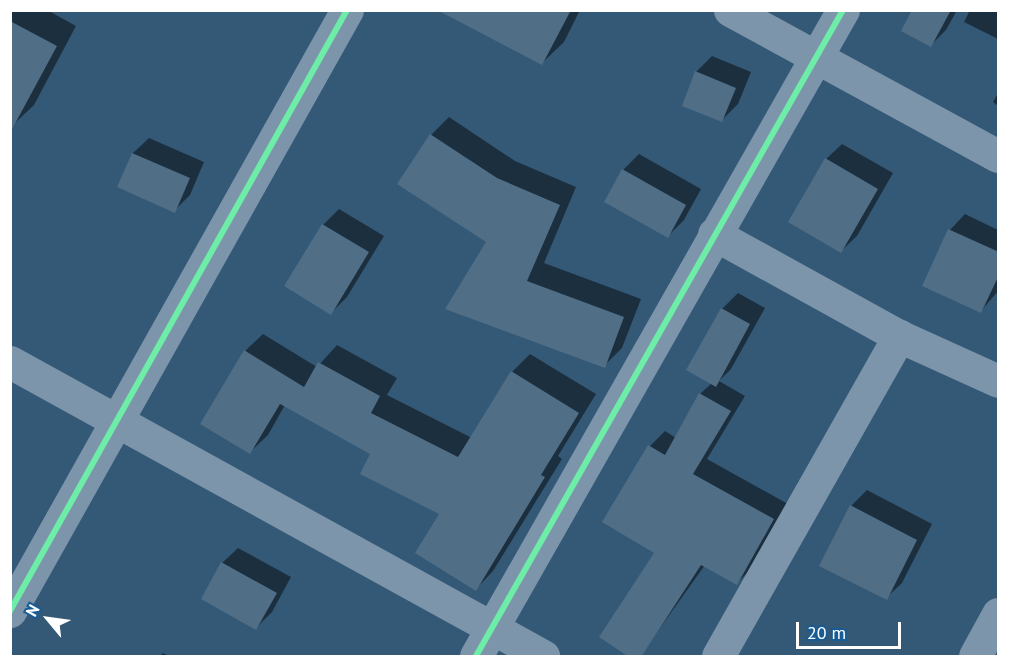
<!DOCTYPE html>
<html>
<head>
<meta charset="utf-8">
<style>
	body { margin:0 }
	#map { position:relative; width:1009px; height:667px; overflow:hidden; background:#345977; font-family:"PT Sans",sans-serif }
	div>[style] { position:absolute }
	.shadow>* { inset:0; background:#0007 }
	.building>* { inset:0; background:#506e86 }
	.street>* { height:33px; margin:-16.5px; padding:0 16.5px; transform-origin:16.5px; border-radius:16.5px; background:#7c95aa }
	.cycleway>* { height:6px; margin:-3px; padding:0 3px; transform-origin:3px; border-radius:3px; background:#6deda7 }
	span { translate:-50% -50%; white-space:nowrap; text-align:center; line-height:1.15; -webkit-text-stroke:4.5px #175c94; paint-order:stroke }
	.frame { position:absolute; inset:0; border:12px solid #fff; pointer-events:none }
	.north { position:absolute; left:18px; top:589px; width:60px; height:60px; -webkit-text-stroke:4px #175c94; paint-order:stroke; rotate:299deg; font-size:16px; font-weight:700; line-height:24px; text-align:center; color:#fff }
	.north::after { content:''; display:block; margin:auto; width:21px; height:27px; background:#fff; clip-path:polygon(50% 0,100% 100%,50% 72%,0 100%) }
	.scale { position:absolute; left:796px; top:622px; width:105px; height:27px; box-sizing:border-box; border:3px solid #fff; border-top:0; padding-left:8px; font-size:18px; line-height:21px; white-space:nowrap; color:#fff; -webkit-text-stroke:4px #175c94; paint-order:stroke }
</style>
</head>
<body>
<div id="map">
	<div class="shadow">
		<i style="clip-path:polygon(10px 10px,47px 10px,76px 26px,34px 105px,14px 124px,10px 123px)"></i>
		<i style="clip-path:polygon(441px 10px,580px 10px,564px 42px,542px 63px)"></i>
		<i style="clip-path:polygon(914px 10px,957px 10px,946px 30px,931px 45px)"></i>
		<i style="clip-path:polygon(970px 10px,998px 10px,998px 39px,964px 22px)"></i>
		<i style="clip-path:polygon(712px 56px,751px 72px,738px 104px,722px 120px,696px 72px)"></i>
		<i style="clip-path:polygon(998px 93px,998px 106px,993px 102px)"></i>
		<i style="clip-path:polygon(449px 117px,515px 161px,576px 187px,544px 263px,641px 299px,622px 348px,604px 366px,488px 242px,431px 135px)"></i>
		<i style="clip-path:polygon(149px 138px,204px 162px,190px 195px,174px 211px,119px 186px,133px 153px)"></i>
		<i style="clip-path:polygon(842px 144px,893px 173px,857px 236px,841px 251px,826px 159px)"></i>
		<i style="clip-path:polygon(639px 154px,701px 189px,684px 220px,668px 236px,623px 170px)"></i>
		<i style="clip-path:polygon(339px 209px,384px 236px,347px 297px,331px 313px,286px 286px,323px 225px)"></i>
		<i style="clip-path:polygon(965px 214px,998px 230px,998px 291px,981px 311px,950px 230px)"></i>
		<i style="clip-path:polygon(738px 293px,765px 308px,731px 369px,719px 381px,745px 396px,707px 459px,788px 504px,752px 568px,737px 583px,705px 565px,640px 656px,657px 552px,604px 521px,650px 446px,665px 431px,676px 438px,700px 394px,712px 383px,722px 309px)"></i>
		<i style="clip-path:polygon(263px 334px,317px 367px,337px 345px,397px 378px,387px 395px,472px 438px,512px 372px,530px 354px,596px 394px,558px 456px,562px 459px,493px 571px,476px 589px,441px 513px,372px 453px,285px 405px,268px 435px,250px 452px,245px 351px)"></i>
		<i style="clip-path:polygon(867px 490px,932px 524px,902px 583px,886px 598px,851px 506px)"></i>
		<i style="clip-path:polygon(238px 548px,291px 577px,272px 612px,256px 628px,222px 563px)"></i>
		<i style="clip-path:polygon(163px 653px,169px 656px,160px 656px)"></i>
	</div>
	<div class="building">
		<i style="clip-path:polygon(437px 10px,571px 10px,542px 65px)"></i>
		<i style="clip-path:polygon(912px 10px,951px 10px,931px 47px,901px 31px)"></i>
		<i style="clip-path:polygon(10px 21px,57px 46px,10px 133px)"></i>
		<i style="clip-path:polygon(695px 71px,736px 88px,722px 122px,682px 106px)"></i>
		<i style="clip-path:polygon(430px 134px,497px 178px,560px 205px,527px 281px,624px 317px,605px 368px,445px 309px,486px 242px,397px 184px)"></i>
		<i style="clip-path:polygon(132px 153px,190px 178px,175px 213px,117px 187px)"></i>
		<i style="clip-path:polygon(825px 158px,878px 189px,841px 253px,788px 222px)"></i>
		<i style="clip-path:polygon(622px 169px,686px 205px,668px 238px,604px 202px)"></i>
		<i style="clip-path:polygon(322px 224px,369px 252px,331px 315px,284px 286px)"></i>
		<i style="clip-path:polygon(948px 229px,999px 252px,999px 275px,981px 313px,922px 286px)"></i>
		<i style="clip-path:polygon(721px 308px,750px 324px,716px 387px,686px 370px)"></i>
		<i style="clip-path:polygon(244px 350px,304px 387px,318px 362px,380px 396px,371px 413px,458px 457px,511px 371px,579px 413px,541px 475px,545px 477px,476px 591px,415px 553px,439px 514px,360px 474px,370px 454px,280px 404px,250px 454px,200px 424px)"></i>
		<i style="clip-path:polygon(699px 393px,731px 411px,693px 474px,774px 519px,737px 585px,701px 565px,641px 657px,629px 657px,599px 637px,654px 553px,602px 522px,648px 445px,665px 455px)"></i>
		<i style="clip-path:polygon(850px 505px,917px 540px,887px 600px,819px 566px)"></i>
		<i style="clip-path:polygon(221px 562px,277px 593px,256px 630px,201px 599px)"></i>
	</div>
	<div class="street">
		<i style="left:730px;top:10px;width:305px;rotate:28.6deg"></i>
		<i style="left:714px;top:234px;width:211px;rotate:28.9deg"></i>
		<i style="left:899px;top:336px;width:109px;rotate:24.4deg"></i>
		<i style="left:10px;top:362px;width:609px;rotate:28.88deg"></i>
		<i style="left:10px;top:611px;width:689px;rotate:-60.72deg"></i>
		<i style="left:476px;top:656px;width:743px;rotate:-60.4deg"></i>
		<i style="left:718px;top:656px;width:368px;rotate:-60.5deg"></i>
		<i style="left:975px;top:656px;width:48px;rotate:-61.3deg"></i>
	</div>
	<div class="cycleway">
		<i style="left:10px;top:611px;width:689px;rotate:-60.72deg"></i>
		<i style="left:476px;top:656px;width:743px;rotate:-60.4deg"></i>
	</div>
	<div class="frame"></div>
	<div class="north">N</div>
	<div class="scale">20 m</div>
</div>
</body>
</html>
